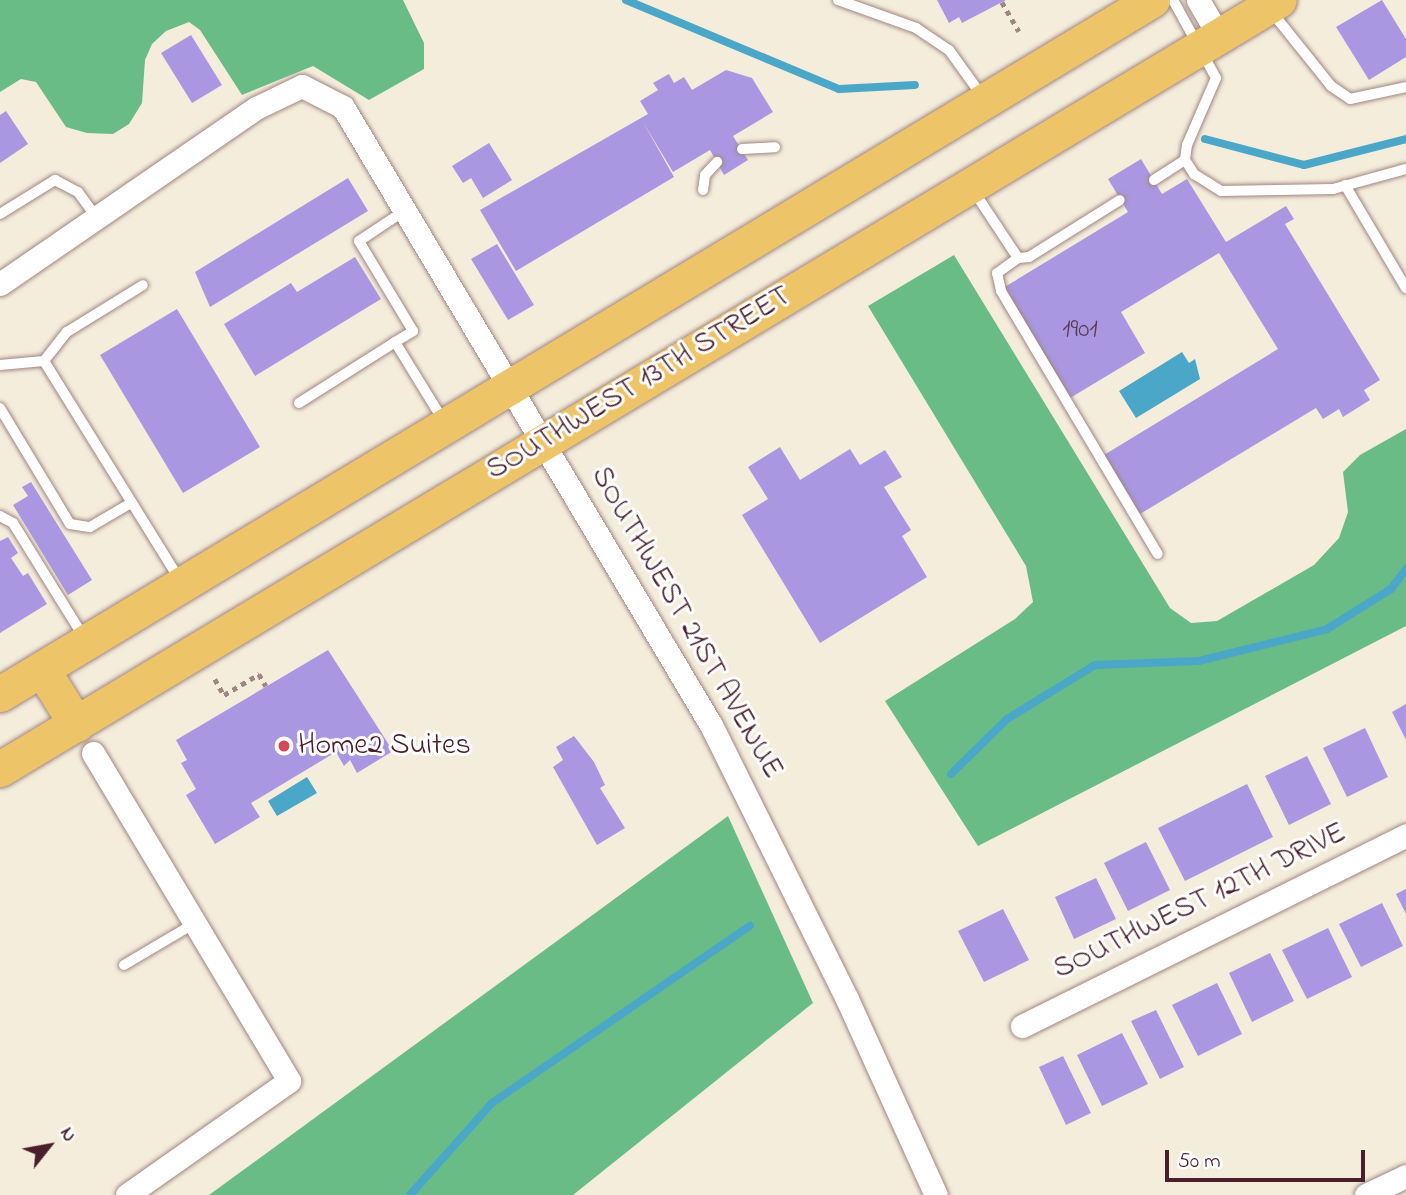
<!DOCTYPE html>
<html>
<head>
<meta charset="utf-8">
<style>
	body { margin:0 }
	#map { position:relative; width:1406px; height:1195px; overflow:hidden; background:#f5eddb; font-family:"Indie Flower",sans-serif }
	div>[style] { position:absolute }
	.forest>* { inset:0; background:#6abc87 }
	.water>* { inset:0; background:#4aa7c8 }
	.stream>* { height:8px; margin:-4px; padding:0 4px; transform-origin:4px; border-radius:4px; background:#4aa7c8 }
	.building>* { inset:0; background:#a998e1 }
	.path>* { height:4.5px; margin-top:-2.25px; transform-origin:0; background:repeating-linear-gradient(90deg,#a08683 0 5px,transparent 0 10px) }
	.roads { filter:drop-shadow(0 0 2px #a08683) drop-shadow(0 0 2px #a08683) }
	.service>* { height:10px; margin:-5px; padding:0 5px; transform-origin:5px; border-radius:5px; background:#fff }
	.minor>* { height:23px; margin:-11.5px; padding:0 11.5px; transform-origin:11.5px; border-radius:11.5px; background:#fff }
	.primary>* { height:35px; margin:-17.5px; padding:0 17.5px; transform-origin:17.5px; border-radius:17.5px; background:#eec469 }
	.dots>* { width:19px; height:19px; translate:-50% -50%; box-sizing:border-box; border:4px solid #fff; border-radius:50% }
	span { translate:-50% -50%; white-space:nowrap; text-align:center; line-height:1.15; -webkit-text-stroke:6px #fff; paint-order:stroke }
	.number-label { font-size:26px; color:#623d58 }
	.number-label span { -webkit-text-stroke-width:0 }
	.street-label { font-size:30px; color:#4a1f2b }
	.poi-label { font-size:30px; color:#4a1f2b }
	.left { translate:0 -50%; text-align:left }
	.north { position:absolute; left:14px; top:1111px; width:70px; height:70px; -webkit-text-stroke:5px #fff; paint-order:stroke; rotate:59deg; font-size:19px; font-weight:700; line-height:28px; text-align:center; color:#4a1f2b }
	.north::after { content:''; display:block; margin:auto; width:24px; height:32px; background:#4a1f2b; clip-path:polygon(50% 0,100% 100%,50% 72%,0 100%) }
	.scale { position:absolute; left:1165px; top:1150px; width:200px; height:32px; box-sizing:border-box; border:4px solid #4a1f2b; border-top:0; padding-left:9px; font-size:21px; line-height:24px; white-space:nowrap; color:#4a1f2b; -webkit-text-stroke:5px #fff; paint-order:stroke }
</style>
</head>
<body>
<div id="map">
	<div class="forest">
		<i style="clip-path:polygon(0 0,403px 0,424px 43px,424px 69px,369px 100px,313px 66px,242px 95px,200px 30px,189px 22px,166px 31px,152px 44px,145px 60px,142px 103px,129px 124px,113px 134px,87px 133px,66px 127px,36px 82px,21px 79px,0 92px)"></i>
		<i style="clip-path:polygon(954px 255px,1170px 608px,1191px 623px,1217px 621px,1314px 565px,1339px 538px,1348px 512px,1343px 472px,1360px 455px,1406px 429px,1406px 626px,978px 846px,885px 701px,1015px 619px,1033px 602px,1026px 566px,868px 306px)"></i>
		<i style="clip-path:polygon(728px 816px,813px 1003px,573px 1195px,209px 1195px)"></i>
	</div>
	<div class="water">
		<i style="clip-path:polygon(1182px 352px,1189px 363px,1195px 359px,1200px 379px,1136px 418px,1119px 391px)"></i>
		<i style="clip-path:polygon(307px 777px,317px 793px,277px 816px,268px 801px)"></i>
	</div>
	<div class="stream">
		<i style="left:626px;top:0;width:231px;rotate:22.7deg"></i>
		<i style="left:839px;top:89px;width:76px;rotate:-3deg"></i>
		<i style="left:1205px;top:139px;width:102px;rotate:14.7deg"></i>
		<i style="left:1304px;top:165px;width:105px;rotate:-14.3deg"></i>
		<i style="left:951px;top:774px;width:78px;rotate:-44.5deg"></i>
		<i style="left:1007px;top:719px;width:103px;rotate:-31.5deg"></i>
		<i style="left:1095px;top:665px;width:104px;rotate:-2.2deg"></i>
		<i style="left:1199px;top:661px;width:132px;rotate:-14deg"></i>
		<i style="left:1327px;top:629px;width:75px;rotate:-32deg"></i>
		<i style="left:1391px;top:589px;width:25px;rotate:-53deg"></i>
		<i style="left:410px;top:1195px;width:123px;rotate:-48.3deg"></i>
		<i style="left:492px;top:1103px;width:313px;rotate:-34.5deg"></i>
	</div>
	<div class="building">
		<i style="clip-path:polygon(937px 0,1006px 0,962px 23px,959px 17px,949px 23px)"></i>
		<i style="clip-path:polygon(1382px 0,1406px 39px,1406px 57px,1369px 80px,1336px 27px)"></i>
		<i style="clip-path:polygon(191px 35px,222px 85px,192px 103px,161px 53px)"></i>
		<i style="clip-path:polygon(726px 70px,752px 78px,773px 112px,733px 136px,748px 160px,724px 175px,710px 150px,673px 172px,643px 122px,674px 177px,516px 271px,480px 210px,648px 114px,640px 101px,658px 90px,653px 83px,669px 74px,674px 83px,684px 77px,692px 90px)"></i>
		<i style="clip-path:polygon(6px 111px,28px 144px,0 163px,0 115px)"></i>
		<i style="clip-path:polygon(489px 143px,512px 180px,483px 198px,471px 178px,463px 183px,452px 166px)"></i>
		<i style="clip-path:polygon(1141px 159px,1162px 194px,1187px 179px,1226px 242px,1286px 206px,1294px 219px,1285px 224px,1380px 380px,1364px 390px,1370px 400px,1343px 417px,1339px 409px,1323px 419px,1316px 408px,1140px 514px,1104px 455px,1278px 349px,1219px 253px,1121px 312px,1145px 353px,1070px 398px,1003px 288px,1128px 212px,1108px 179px)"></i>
		<i style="clip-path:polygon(348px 178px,368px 211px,210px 307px,195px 272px)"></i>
		<i style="clip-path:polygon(497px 244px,534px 305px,508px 320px,471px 259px)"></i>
		<i style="clip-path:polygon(355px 257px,381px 299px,255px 376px,224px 324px,291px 283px,297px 292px)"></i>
		<i style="clip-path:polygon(177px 309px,260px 447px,183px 493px,100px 355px)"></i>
		<i style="clip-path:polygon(780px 447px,800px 480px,850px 449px,860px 465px,885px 450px,902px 477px,884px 487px,911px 530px,902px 536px,927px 577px,820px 643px,742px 515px,768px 499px,748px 467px)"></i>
		<i style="clip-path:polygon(31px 482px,92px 580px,68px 595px,13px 505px,28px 496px,22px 487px)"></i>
		<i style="clip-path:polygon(8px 537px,18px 553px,11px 558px,23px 576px,28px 573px,47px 604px,0 633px,0 541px)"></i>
		<i style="clip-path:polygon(328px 650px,393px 751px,357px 773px,350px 760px,344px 766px,336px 752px,251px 803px,260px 817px,215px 844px,186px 795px,196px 789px,181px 763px,187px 760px,176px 740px)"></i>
		<i style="clip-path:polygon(1406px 704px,1406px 740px,1392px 712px)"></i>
		<i style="clip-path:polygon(1365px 728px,1388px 777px,1347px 797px,1323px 748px)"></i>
		<i style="clip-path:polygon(574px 736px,594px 762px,605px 785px,600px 788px,625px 828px,597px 845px,553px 767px,563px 760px,556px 747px)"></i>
		<i style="clip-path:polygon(1307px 756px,1331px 804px,1289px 825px,1265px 776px)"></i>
		<i style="clip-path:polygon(1247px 784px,1273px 837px,1185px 881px,1158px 828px)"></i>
		<i style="clip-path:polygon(1146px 842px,1170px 890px,1128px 911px,1104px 863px)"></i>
		<i style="clip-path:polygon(1096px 878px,1116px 919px,1074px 939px,1055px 897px)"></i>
		<i style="clip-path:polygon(1406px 889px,1406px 914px,1396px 894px)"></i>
		<i style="clip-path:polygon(1382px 903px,1403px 946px,1361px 967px,1339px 924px)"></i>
		<i style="clip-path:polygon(1003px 909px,1029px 960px,984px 982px,958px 931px)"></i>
		<i style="clip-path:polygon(1328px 928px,1352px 977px,1307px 999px,1282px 950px)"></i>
		<i style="clip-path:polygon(1270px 953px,1294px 1001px,1252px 1022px,1229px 973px)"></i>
		<i style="clip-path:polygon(1217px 983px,1242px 1034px,1198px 1056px,1172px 1005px)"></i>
		<i style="clip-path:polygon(1156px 1010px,1184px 1067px,1160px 1079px,1131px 1021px)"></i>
		<i style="clip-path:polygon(1122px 1033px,1148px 1084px,1102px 1106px,1077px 1055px)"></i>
		<i style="clip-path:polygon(1063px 1056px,1091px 1113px,1066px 1125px,1039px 1067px)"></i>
	</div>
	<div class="path">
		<i style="left:1002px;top:2px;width:34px;rotate:60deg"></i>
		<i style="left:215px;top:679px;width:18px;rotate:61deg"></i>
		<i style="left:224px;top:695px;width:41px;rotate:-31deg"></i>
		<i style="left:259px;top:674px;width:14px;rotate:60deg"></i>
	</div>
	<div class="roads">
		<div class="service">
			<i style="left:838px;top:0;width:83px;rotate:19.7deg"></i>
			<i style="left:916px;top:28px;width:40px;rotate:34deg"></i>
			<i style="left:949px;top:50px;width:57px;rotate:54.3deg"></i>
			<i style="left:1173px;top:0;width:89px;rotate:61.1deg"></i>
			<i style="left:1216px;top:78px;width:73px;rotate:113.4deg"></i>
			<i style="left:1187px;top:145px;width:15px;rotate:98deg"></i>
			<i style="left:1185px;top:160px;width:17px;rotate:57deg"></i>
			<i style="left:1194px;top:174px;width:32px;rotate:32deg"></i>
			<i style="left:1221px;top:191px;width:112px;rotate:-1deg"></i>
			<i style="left:1333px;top:189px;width:76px;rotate:-15.3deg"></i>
			<i style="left:1271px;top:11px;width:96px;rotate:51.3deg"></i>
			<i style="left:1331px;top:86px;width:23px;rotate:34deg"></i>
			<i style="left:1350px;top:99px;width:57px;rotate:-12.1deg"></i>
			<i style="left:742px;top:149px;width:33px;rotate:-3deg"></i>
			<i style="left:1154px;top:180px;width:37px;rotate:-33deg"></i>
			<i style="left:1345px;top:185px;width:120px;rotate:59.4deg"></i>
			<i style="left:703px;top:190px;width:15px;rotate:-82deg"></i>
			<i style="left:705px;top:175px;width:18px;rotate:-47deg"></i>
			<i style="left:973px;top:190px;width:82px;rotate:56.5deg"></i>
			<i style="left:1018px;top:258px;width:11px;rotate:-5deg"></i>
			<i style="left:1029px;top:257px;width:107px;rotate:-32.1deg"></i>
			<i style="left:0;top:214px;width:65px;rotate:-31.7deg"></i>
			<i style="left:55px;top:180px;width:26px;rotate:28deg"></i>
			<i style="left:78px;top:192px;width:32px;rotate:54deg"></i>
			<i style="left:1018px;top:258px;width:26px;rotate:144deg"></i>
			<i style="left:997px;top:273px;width:18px;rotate:77deg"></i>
			<i style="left:1001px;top:291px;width:306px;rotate:59.2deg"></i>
			<i style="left:395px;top:342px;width:21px;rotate:-31deg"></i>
			<i style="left:413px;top:331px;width:105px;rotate:-121deg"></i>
			<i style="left:359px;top:241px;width:54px;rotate:-33.7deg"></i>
			<i style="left:44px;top:361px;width:37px;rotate:-52deg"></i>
			<i style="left:67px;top:332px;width:89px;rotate:-31.7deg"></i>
			<i style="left:0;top:365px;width:44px;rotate:-5.2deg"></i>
			<i style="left:44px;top:361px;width:260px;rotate:58.2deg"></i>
			<i style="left:299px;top:403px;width:114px;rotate:-32.4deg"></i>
			<i style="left:395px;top:342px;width:92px;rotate:58.4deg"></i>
			<i style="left:0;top:408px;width:135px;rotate:58.9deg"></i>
			<i style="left:70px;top:524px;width:20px;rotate:9deg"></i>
			<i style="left:90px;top:527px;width:48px;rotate:-30.3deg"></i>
			<i style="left:0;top:516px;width:15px;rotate:28deg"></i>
			<i style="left:13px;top:523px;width:137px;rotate:58.2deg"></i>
			<i style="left:124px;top:965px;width:82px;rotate:-30.6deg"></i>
		</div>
		<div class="minor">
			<i style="left:1198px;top:0;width:42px;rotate:59.7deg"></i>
			<i style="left:0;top:284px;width:311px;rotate:-34.5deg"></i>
			<i style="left:256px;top:108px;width:51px;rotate:-25.6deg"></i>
			<i style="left:302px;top:86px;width:46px;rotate:27.1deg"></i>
			<i style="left:343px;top:107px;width:719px;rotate:59.23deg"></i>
			<i style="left:711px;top:725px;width:306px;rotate:63.6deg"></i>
			<i style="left:847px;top:999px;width:215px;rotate:65.6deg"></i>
			<i style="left:93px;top:753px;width:382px;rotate:59.1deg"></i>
			<i style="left:289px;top:1081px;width:198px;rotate:144.9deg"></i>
			<i style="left:1022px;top:1026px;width:429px;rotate:-26.4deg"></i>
			<i style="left:1366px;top:1195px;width:44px;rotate:-25.4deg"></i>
		</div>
		<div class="primary">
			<i style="left:42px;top:669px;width:65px;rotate:58.3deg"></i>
			<i style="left:0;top:694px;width:1345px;rotate:-31.07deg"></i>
			<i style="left:0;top:769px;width:1492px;rotate:-31.02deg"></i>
		</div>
	</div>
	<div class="dots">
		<i style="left:284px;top:746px;background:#d1495b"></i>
	</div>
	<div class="number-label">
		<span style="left:1080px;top:331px">1901</span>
	</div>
	<div class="street-label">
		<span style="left:639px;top:384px;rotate:-31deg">SOUTHWEST 13TH STREET</span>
		<span style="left:686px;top:623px;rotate:60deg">SOUTHWEST 21ST AVENUE</span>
		<span style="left:1200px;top:902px;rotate:-26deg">SOUTHWEST 12TH DRIVE</span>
	</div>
	<div class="poi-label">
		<span class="left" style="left:298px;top:746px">Home2 Suites</span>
	</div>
	<div class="north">N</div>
	<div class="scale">50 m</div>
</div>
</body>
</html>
